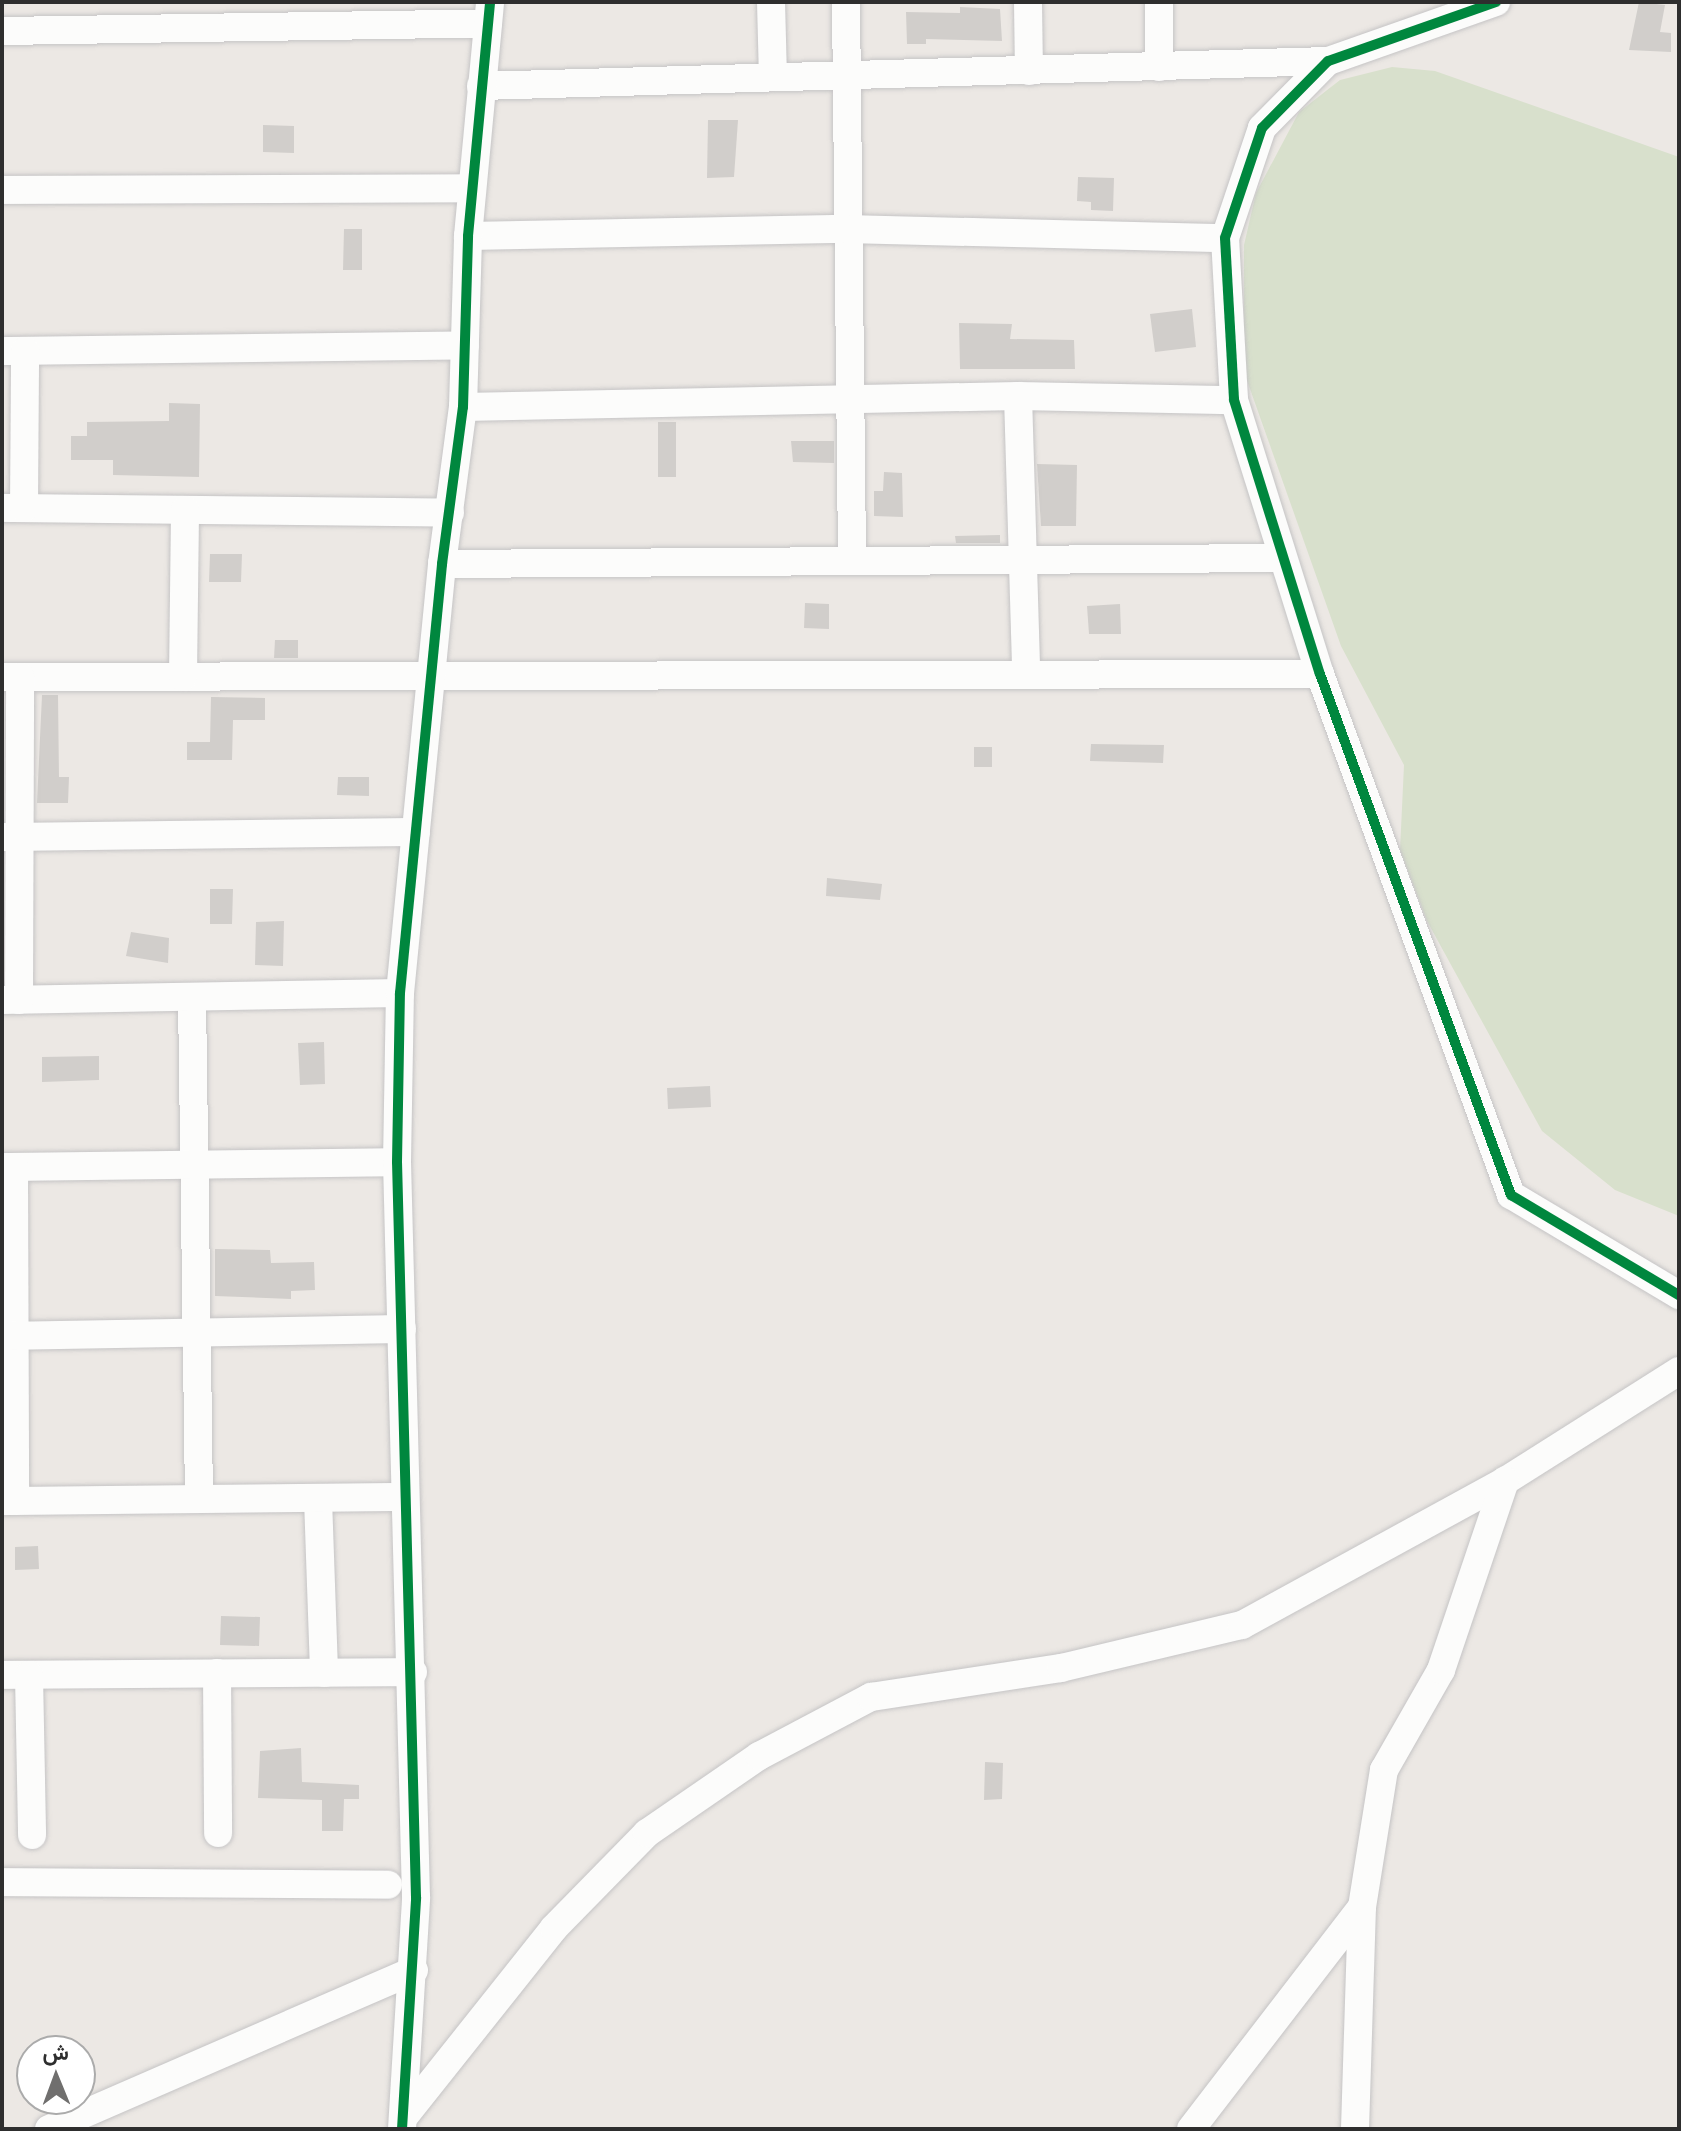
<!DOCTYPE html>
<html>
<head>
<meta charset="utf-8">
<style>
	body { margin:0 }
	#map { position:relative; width:1681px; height:2131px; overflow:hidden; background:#ece8e4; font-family:"Varela Round",Vazirmatn,sans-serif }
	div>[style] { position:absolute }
	.cemetery>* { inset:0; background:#d8e0cc }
	.building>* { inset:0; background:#d1cecb }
	.roads { filter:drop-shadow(0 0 2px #c5c4c5) drop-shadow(0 0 2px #c5c4c5) }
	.minor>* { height:28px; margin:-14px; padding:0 14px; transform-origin:14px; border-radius:14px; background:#fcfcfb }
	.cycleway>* { height:10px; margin:-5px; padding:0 5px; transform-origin:5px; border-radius:5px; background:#00873e }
	span { translate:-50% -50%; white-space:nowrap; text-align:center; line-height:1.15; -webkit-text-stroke:6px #fff; paint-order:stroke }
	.frame { position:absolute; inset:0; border:4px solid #2e2e2e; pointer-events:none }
	.north { position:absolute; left:16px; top:2035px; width:80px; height:80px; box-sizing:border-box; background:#fff; border:2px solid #ababab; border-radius:50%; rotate:359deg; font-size:22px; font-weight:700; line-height:32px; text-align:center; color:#2e2e2e }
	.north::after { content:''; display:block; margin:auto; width:28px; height:36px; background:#706f6e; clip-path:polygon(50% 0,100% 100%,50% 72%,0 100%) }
</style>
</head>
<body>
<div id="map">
	<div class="cemetery">
		<i style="clip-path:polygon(1392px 67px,1435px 71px,1679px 157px,1679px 1216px,1615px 1190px,1542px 1131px,1427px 921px,1400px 850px,1404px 765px,1341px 646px,1244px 372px,1244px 245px,1256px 193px,1299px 112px,1340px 80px)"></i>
	</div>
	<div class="building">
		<i style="clip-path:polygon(1639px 2px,1665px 5px,1660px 32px,1671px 33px,1671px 52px,1629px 50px)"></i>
		<i style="clip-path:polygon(960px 7px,1000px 9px,1002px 41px,926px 39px,926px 44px,907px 44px,906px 12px,960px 13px)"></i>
		<i style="clip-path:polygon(708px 120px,738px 120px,734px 177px,707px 178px)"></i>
		<i style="clip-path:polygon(263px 125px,294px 126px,294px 153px,263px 152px)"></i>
		<i style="clip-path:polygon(1078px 177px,1114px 178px,1113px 211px,1091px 210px,1091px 202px,1077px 201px)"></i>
		<i style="clip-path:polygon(344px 229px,362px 229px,362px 270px,343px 270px)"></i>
		<i style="clip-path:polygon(1192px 309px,1196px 347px,1155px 352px,1150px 314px)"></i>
		<i style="clip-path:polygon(959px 323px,1012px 324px,1010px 339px,1074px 340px,1075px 369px,960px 369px)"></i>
		<i style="clip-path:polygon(169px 403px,200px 404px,199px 477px,113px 475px,113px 460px,71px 460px,71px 436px,87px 436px,87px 422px,169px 421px)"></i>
		<i style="clip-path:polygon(658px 422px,676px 422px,676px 477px,658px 477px)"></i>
		<i style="clip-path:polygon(791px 441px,834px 441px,834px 463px,793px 462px)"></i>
		<i style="clip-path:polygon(1037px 464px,1077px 465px,1076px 526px,1041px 526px)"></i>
		<i style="clip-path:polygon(884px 472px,902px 473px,903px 517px,874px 516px,874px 491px,883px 491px)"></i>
		<i style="clip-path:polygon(1000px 535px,1000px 543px,956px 543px,955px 536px)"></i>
		<i style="clip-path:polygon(210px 554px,242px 554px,241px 582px,209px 582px)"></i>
		<i style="clip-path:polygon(805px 603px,829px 604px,829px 629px,804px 628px)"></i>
		<i style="clip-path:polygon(1120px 604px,1121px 634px,1089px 634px,1087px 606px)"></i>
		<i style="clip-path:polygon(275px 640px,298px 640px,298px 658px,274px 658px)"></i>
		<i style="clip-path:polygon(42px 695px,58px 695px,59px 777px,69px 777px,68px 803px,37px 803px)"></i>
		<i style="clip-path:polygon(211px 697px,265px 698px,265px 720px,233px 720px,232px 760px,187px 760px,187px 742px,210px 742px)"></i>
		<i style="clip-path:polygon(1091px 744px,1164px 745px,1163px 763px,1090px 761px)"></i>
		<i style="clip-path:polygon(974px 747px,992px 747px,992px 767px,974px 767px)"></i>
		<i style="clip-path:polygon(338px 777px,369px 777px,369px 796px,337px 795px)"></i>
		<i style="clip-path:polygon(827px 878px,882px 884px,880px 900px,826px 896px)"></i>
		<i style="clip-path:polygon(210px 889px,233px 889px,232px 924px,210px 924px)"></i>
		<i style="clip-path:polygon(284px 921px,283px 966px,255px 965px,256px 922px)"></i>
		<i style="clip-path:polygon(131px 932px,169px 938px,168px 963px,126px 956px)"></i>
		<i style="clip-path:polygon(324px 1042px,325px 1084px,300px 1085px,298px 1043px)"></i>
		<i style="clip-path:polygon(99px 1056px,99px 1080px,42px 1082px,42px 1057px)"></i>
		<i style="clip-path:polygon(710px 1086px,711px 1107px,668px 1109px,667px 1088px)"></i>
		<i style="clip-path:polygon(215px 1249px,270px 1250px,271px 1263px,314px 1262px,315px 1290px,291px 1291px,291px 1299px,215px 1296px)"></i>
		<i style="clip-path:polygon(38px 1546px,39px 1569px,15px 1570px,15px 1547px)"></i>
		<i style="clip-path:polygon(221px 1616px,260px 1617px,259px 1646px,220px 1645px)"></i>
		<i style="clip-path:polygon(301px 1748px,302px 1782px,359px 1785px,359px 1799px,344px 1799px,343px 1831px,322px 1831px,322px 1800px,258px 1798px,260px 1751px)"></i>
		<i style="clip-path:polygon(985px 1762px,1003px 1763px,1002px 1799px,984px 1800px)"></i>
	</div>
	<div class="roads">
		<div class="minor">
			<i style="left:771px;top:2px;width:75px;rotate:88.5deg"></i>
			<i style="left:846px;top:2px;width:558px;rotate:89.38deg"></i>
			<i style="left:1028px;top:2px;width:69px;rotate:89.2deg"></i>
			<i style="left:1159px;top:2px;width:65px;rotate:90deg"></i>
			<i style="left:1496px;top:2px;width:178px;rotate:160.6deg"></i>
			<i style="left:1328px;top:61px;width:94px;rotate:134.6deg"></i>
			<i style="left:1262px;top:128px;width:116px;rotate:108.6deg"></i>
			<i style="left:1225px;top:238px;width:162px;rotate:86.8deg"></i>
			<i style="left:1234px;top:400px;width:287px;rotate:72.6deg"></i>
			<i style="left:1320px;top:674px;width:555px;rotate:69.87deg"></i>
			<i style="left:1511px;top:1195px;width:196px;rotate:30.8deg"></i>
			<i style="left:2px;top:31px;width:486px;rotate:-0.9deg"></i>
			<i style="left:481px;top:86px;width:847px;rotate:-1.69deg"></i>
			<i style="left:2px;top:190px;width:470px;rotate:-0.2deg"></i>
			<i style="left:468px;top:236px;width:378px;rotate:-1.1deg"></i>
			<i style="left:846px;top:229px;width:379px;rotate:1.4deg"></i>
			<i style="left:2px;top:351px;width:463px;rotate:-0.7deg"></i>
			<i style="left:1018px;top:396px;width:277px;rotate:88.3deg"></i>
			<i style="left:463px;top:407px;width:555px;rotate:-1.14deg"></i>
			<i style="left:1018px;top:396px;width:216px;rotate:1.1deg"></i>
			<i style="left:2px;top:508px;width:448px;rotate:0.6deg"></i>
			<i style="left:24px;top:508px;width:157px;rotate:-89.6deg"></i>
			<i style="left:442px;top:564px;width:840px;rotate:-0.41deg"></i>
			<i style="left:2px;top:677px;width:1318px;rotate:-0.13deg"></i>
			<i style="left:183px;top:677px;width:167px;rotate:-89.3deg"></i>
			<i style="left:2px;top:837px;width:414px;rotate:-0.7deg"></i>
			<i style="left:192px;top:997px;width:502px;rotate:89.2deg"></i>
			<i style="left:2px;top:1000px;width:398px;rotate:-1deg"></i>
			<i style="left:19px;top:1000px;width:323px;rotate:-89.8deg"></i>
			<i style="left:2px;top:1167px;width:395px;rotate:-0.7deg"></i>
			<i style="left:14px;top:1167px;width:334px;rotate:89.8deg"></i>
			<i style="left:2px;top:1336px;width:400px;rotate:-1deg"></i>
			<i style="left:318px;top:1499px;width:174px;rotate:88deg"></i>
			<i style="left:2px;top:1501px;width:402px;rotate:-0.6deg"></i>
			<i style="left:217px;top:1673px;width:160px;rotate:89.6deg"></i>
			<i style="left:2px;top:1675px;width:411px;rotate:-0.4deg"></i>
			<i style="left:29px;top:1675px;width:160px;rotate:88.9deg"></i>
			<i style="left:2px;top:1882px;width:386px;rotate:0.4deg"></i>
			<i style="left:403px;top:2118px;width:243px;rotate:-51.5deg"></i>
			<i style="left:554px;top:1928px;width:133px;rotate:-45.6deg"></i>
			<i style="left:647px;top:1833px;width:136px;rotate:-34.5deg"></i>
			<i style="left:759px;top:1756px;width:127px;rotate:-27.8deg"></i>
			<i style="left:871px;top:1697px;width:192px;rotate:-8.7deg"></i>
			<i style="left:1061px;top:1668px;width:186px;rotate:-13.4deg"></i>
			<i style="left:1242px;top:1625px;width:300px;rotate:-28.7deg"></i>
			<i style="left:1505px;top:1481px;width:206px;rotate:-32.3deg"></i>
			<i style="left:49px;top:2129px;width:398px;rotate:-23.5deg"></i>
			<i style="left:402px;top:2129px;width:232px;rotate:-86.5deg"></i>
			<i style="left:416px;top:1897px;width:735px;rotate:-91.48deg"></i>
			<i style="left:397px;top:1162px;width:169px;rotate:-89deg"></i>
			<i style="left:400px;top:993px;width:431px;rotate:-84.4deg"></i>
			<i style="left:442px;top:564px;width:158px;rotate:-82.4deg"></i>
			<i style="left:463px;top:407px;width:171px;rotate:-88.3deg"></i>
			<i style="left:468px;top:236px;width:235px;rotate:-84.6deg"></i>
			<i style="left:1191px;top:2129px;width:280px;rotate:-52.4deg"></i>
			<i style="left:1355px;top:2129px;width:222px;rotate:-88.2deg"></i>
			<i style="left:1362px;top:1907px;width:139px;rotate:-80.9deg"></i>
			<i style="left:1384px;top:1770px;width:115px;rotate:-60.3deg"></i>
			<i style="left:1441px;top:1670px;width:200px;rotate:-71.3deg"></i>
		</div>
	</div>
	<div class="cycleway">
		<i style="left:1496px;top:2px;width:178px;rotate:160.6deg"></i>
		<i style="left:1328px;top:61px;width:94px;rotate:134.6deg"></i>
		<i style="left:1262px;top:128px;width:116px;rotate:108.6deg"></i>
		<i style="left:1225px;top:238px;width:162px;rotate:86.8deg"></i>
		<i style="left:1234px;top:400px;width:287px;rotate:72.6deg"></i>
		<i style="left:1320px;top:674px;width:555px;rotate:69.87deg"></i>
		<i style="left:1511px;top:1195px;width:196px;rotate:30.8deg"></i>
		<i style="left:402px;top:2129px;width:232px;rotate:-86.5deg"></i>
		<i style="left:416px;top:1897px;width:735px;rotate:-91.48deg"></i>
		<i style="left:397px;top:1162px;width:169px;rotate:-89deg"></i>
		<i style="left:400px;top:993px;width:431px;rotate:-84.4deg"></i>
		<i style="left:442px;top:564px;width:158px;rotate:-82.4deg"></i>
		<i style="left:463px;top:407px;width:171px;rotate:-88.3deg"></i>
		<i style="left:468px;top:236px;width:235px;rotate:-84.6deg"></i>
	</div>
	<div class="frame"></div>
	<div class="north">ش</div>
</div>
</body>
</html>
